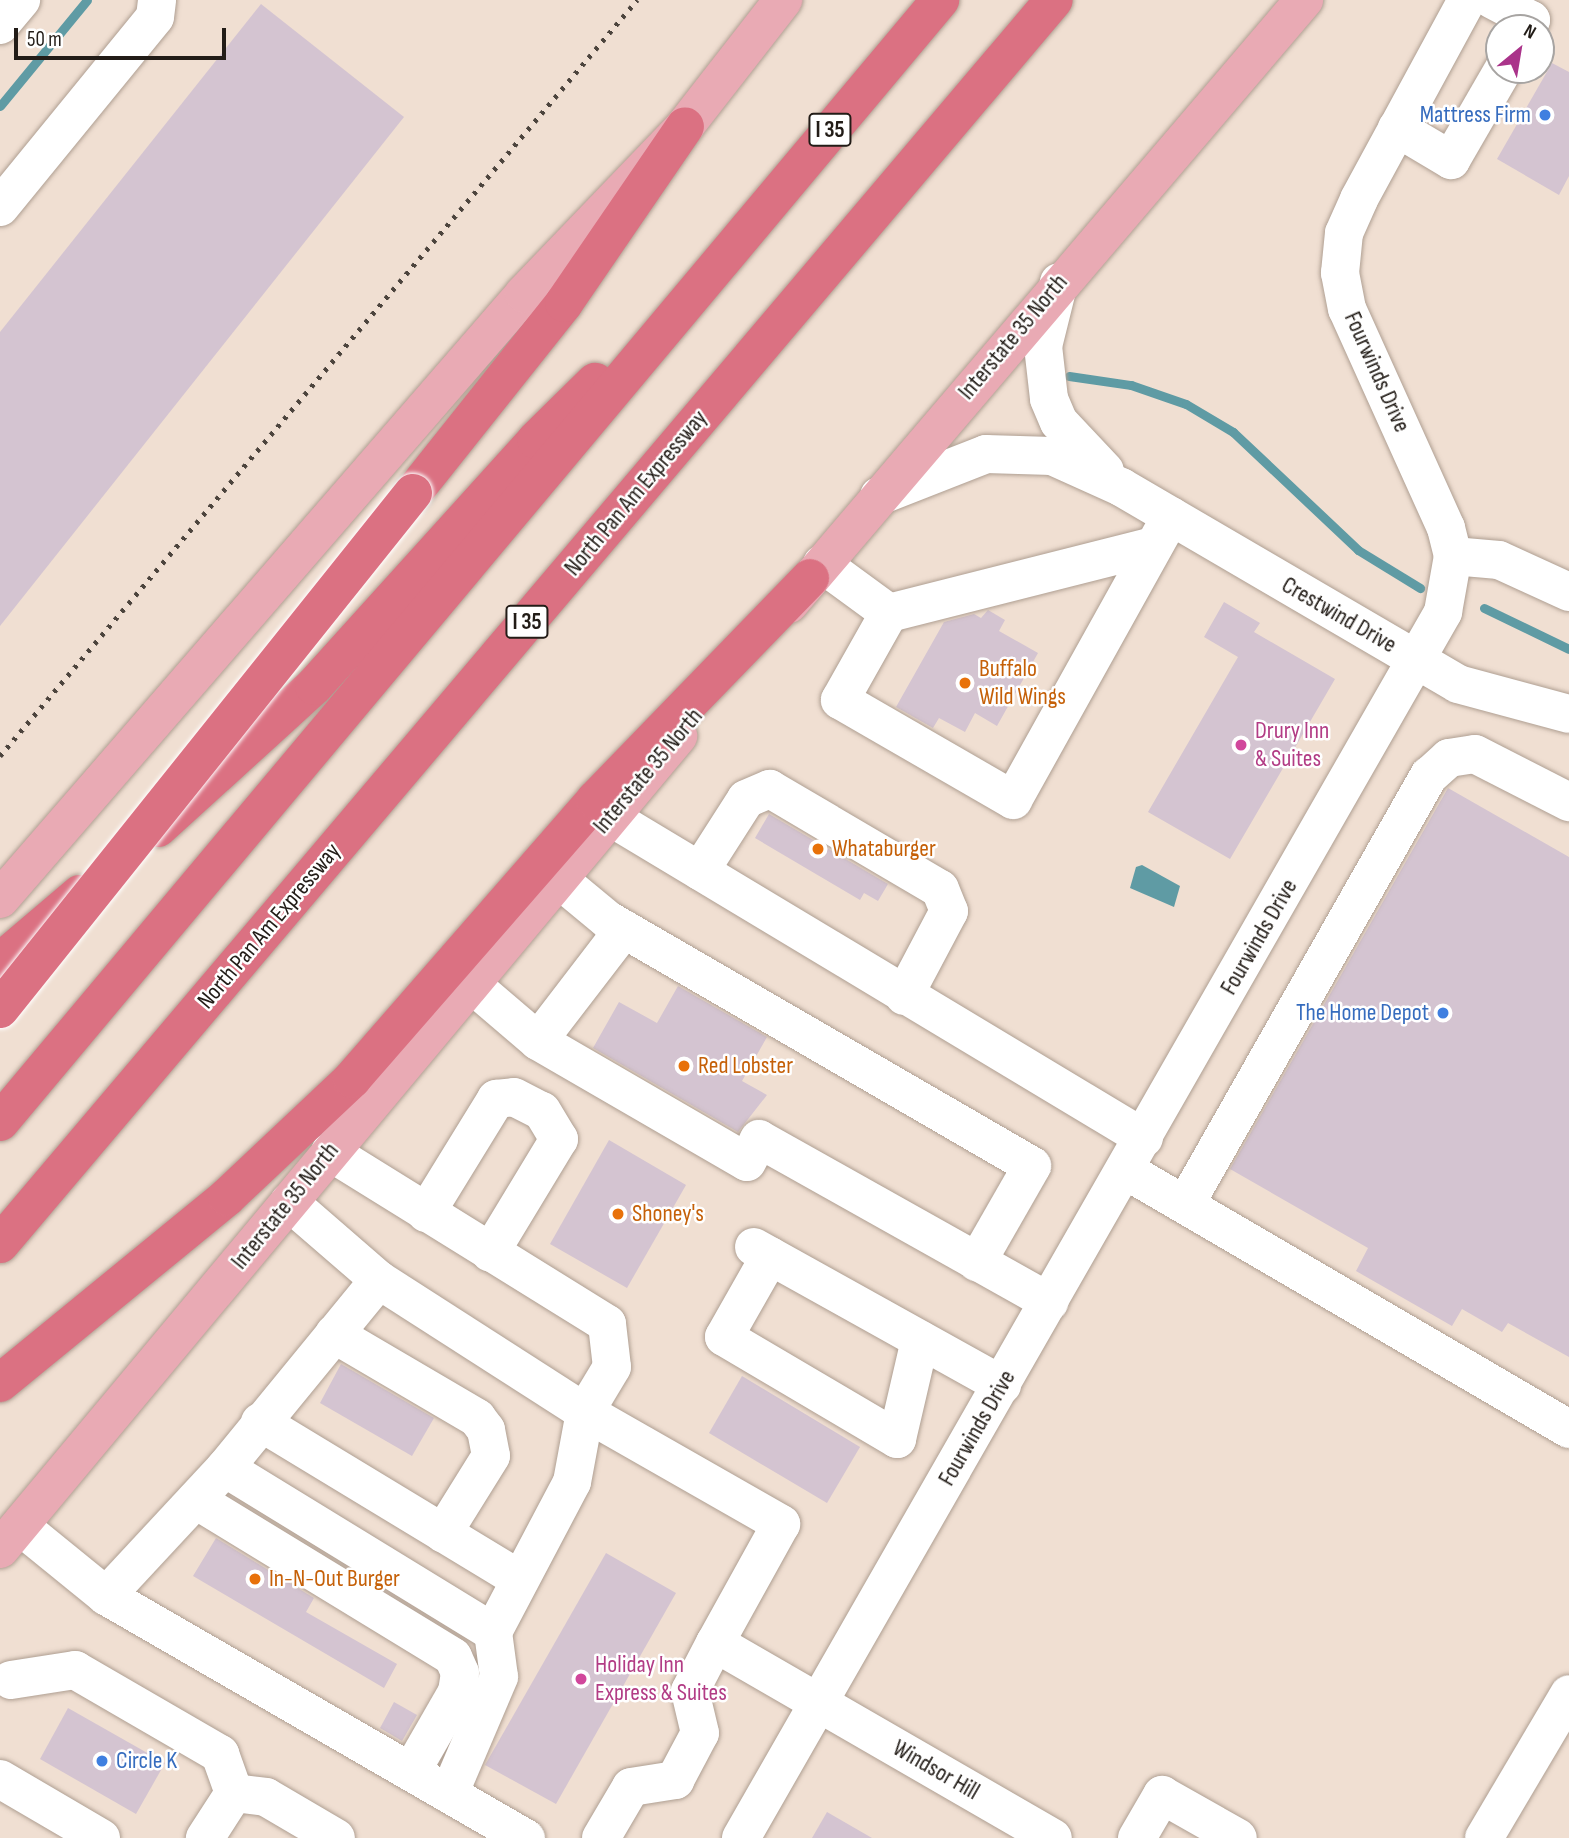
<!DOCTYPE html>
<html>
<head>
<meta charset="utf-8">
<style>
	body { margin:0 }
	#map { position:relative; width:1569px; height:1838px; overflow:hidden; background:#f0dfd2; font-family:"Sofia Sans Condensed",sans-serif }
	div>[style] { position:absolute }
	.water>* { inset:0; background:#5f9ba4 }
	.stream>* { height:9px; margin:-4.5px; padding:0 4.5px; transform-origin:4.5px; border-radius:4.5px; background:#5f9ba4 }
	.building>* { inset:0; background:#d4c4d1 }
	.roads { filter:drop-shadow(0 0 2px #af9f92) drop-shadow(0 0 2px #af9f92) }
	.minor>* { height:38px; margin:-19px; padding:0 19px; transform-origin:19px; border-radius:19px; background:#fff }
	.major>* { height:38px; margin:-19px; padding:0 19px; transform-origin:19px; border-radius:19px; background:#e9aab4 }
	.highway>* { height:38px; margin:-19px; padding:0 19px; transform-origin:19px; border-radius:19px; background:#db7182 }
	.rail>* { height:5px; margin-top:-2.5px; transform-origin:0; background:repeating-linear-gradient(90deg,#4c443d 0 3.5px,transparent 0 10.5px) }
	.bridges { filter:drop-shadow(0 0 2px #fff) drop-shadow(0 0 2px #fff) }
	.highway-bridge>* { height:38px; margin:-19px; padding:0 19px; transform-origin:19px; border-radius:19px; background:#db7182 }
	.dots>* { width:19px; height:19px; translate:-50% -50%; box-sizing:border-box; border:4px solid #fff; border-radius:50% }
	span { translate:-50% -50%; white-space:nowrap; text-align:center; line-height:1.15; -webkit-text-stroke:5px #fff; paint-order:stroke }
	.shield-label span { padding:2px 5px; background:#fff; border:2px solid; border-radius:5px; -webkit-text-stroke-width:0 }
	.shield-label { font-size:23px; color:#221c17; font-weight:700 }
	.shop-label { font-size:24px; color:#366cbe }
	.right { translate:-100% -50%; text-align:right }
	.left { translate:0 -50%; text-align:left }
	.street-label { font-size:24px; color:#221c17 }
	.food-label { font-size:24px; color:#c56008 }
	.hotel-label { font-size:24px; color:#b23c85 }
	.north { position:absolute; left:1485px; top:14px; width:70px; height:70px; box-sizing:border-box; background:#fff; border:2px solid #a7a4a2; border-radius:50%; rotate:30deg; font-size:19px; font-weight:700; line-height:28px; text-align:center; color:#221c17 }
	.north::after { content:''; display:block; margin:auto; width:24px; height:32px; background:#aa338a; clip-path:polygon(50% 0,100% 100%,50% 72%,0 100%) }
	.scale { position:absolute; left:14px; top:28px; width:212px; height:32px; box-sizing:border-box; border:4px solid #221c17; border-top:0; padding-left:9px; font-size:21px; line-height:24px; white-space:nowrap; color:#221c17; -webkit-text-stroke:5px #fff; paint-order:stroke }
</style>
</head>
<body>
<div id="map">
	<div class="water">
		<i style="clip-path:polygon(1142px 865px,1180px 886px,1174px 907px,1130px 888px,1136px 867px)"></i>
	</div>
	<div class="stream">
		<i style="left:0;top:106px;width:137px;rotate:-50.6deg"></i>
		<i style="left:1069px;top:376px;width:63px;rotate:8.3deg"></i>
		<i style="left:1131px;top:385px;width:58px;rotate:19.1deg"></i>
		<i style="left:1186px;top:404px;width:55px;rotate:30.8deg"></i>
		<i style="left:1233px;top:432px;width:172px;rotate:43.3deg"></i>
		<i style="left:1358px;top:550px;width:73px;rotate:31.5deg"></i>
		<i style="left:1484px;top:608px;width:94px;rotate:25.8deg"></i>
	</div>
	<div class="building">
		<i style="clip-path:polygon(261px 4px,404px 117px,0 626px,0 332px)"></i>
		<i style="clip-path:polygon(1552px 63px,1569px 72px,1569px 176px,1559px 195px,1497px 159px)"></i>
		<i style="clip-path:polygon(1224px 602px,1260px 623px,1254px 632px,1335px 679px,1230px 859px,1148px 812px,1238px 657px,1204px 637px)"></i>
		<i style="clip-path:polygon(988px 610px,1005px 620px,999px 631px,1038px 653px,997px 726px,975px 713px,965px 732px,939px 718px,933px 728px,896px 707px,944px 622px,974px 614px,981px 618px)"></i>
		<i style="clip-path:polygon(1448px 788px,1569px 857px,1569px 1357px,1508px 1323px,1502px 1332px,1462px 1309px,1452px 1326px,1356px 1271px,1368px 1248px,1230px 1169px)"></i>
		<i style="clip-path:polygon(769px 814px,888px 884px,878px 901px,864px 893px,860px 900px,755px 838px)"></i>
		<i style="clip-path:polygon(678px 986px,767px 1037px,742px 1081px,767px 1095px,738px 1132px,593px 1048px,619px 1002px,657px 1023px)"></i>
		<i style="clip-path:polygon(609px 1140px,686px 1185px,627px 1288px,550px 1244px)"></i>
		<i style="clip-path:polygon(341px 1364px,434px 1418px,412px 1456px,320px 1403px)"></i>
		<i style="clip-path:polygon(742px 1376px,860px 1447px,827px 1503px,709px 1433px)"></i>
		<i style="clip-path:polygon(216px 1538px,314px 1598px,306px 1612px,397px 1664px,384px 1688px,193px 1576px)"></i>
		<i style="clip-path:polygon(606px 1553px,676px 1593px,556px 1804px,485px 1765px)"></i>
		<i style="clip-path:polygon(394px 1702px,417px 1715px,402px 1741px,380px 1728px)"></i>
		<i style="clip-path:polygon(68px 1708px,165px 1763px,136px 1814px,40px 1759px)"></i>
		<i style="clip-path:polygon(827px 1812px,872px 1838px,812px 1838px)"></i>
	</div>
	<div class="roads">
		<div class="minor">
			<i style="left:1493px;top:0;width:43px;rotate:27.8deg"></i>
			<i style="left:1531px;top:20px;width:9px;rotate:117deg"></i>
			<i style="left:0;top:25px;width:33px;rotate:-50deg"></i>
			<i style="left:1397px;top:128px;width:63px;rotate:30.7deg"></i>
			<i style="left:1451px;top:160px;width:104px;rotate:-60deg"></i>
			<i style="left:0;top:207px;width:245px;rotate:-50.8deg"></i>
			<i style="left:155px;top:17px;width:17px;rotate:-83deg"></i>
			<i style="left:1059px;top:282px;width:66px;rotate:104deg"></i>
			<i style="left:1043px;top:346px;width:53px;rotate:83.5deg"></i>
			<i style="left:1049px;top:399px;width:25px;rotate:67deg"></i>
			<i style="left:1059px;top:422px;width:67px;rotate:46.8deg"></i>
			<i style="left:879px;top:496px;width:115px;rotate:-21.4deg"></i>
			<i style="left:986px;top:454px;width:66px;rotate:1.7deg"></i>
			<i style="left:1052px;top:456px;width:76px;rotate:24.2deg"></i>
			<i style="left:1121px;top:487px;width:390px;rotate:30.3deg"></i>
			<i style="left:1458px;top:684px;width:115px;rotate:15.1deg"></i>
			<i style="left:1453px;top:556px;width:46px;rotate:5deg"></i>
			<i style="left:1499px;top:560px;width:77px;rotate:24.6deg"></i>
			<i style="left:822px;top:564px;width:83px;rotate:36.2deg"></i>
			<i style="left:889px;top:613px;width:100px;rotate:119.4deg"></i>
			<i style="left:840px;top:700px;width:200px;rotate:30deg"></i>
			<i style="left:1013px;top:800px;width:325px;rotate:-60.9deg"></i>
			<i style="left:889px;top:613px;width:273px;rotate:-14.2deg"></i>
			<i style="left:610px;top:817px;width:623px;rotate:31.01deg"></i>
			<i style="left:700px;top:871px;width:85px;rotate:-57.4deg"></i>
			<i style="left:746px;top:799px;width:26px;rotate:-23deg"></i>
			<i style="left:770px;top:789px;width:197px;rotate:30.5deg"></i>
			<i style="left:940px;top:889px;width:24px;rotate:68deg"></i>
			<i style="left:949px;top:911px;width:96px;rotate:117.9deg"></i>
			<i style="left:556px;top:877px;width:67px;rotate:39.6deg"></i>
			<i style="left:608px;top:920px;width:490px;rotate:30.1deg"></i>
			<i style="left:1032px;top:1166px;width:111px;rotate:119.8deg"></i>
			<i style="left:470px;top:983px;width:89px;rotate:40.5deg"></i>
			<i style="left:538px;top:1041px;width:241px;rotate:30.1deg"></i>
			<i style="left:747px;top:1162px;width:26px;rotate:-62deg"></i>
			<i style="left:759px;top:1139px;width:333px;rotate:29.3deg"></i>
			<i style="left:538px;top:1041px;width:141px;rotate:-52.5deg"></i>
			<i style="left:330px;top:1152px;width:326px;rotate:31.8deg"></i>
			<i style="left:607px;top:1324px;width:43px;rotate:83.4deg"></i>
			<i style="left:612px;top:1367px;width:52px;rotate:121deg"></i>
			<i style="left:585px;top:1412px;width:226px;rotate:29.7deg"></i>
			<i style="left:781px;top:1524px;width:136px;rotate:119deg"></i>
			<i style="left:1125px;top:1170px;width:514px;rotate:30.26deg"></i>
			<i style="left:1185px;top:1205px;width:494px;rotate:-60.4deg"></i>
			<i style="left:1429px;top:776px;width:27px;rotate:-42deg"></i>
			<i style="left:1449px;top:758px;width:26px;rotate:-9deg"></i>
			<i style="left:1475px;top:754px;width:106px;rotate:27.1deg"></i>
			<i style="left:426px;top:1213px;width:134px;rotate:-58.4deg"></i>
			<i style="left:496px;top:1099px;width:18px;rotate:-6deg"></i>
			<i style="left:514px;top:1097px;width:31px;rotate:27deg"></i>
			<i style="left:542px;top:1111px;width:33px;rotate:59deg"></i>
			<i style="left:559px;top:1139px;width:133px;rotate:121.2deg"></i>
			<i style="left:754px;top:1247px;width:284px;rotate:29.1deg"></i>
			<i style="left:770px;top:1256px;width:93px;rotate:119.6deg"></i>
			<i style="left:724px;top:1337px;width:201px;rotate:30.5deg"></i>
			<i style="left:897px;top:1439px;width:102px;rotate:-76.9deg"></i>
			<i style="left:379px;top:1280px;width:245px;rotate:32.7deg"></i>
			<i style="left:585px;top:1412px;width:71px;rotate:100.5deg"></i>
			<i style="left:572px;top:1482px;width:170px;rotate:117.8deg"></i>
			<i style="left:493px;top:1632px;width:45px;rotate:82.4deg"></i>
			<i style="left:499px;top:1677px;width:127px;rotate:113.1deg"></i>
			<i style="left:334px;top:1334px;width:166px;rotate:30.4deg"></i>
			<i style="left:477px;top:1418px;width:15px;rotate:53deg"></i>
			<i style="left:486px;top:1430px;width:26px;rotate:79deg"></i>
			<i style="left:491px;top:1456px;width:91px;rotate:121.9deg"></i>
			<i style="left:260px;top:1422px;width:301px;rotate:31.2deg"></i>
			<i style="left:225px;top:1468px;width:314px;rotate:31.5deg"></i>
			<i style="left:196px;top:1500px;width:301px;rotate:31.4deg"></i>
			<i style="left:453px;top:1657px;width:17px;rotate:66deg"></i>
			<i style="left:460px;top:1673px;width:19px;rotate:99deg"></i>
			<i style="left:457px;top:1692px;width:92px;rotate:119.9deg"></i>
			<i style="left:20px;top:1526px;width:111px;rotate:39.1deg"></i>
			<i style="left:106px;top:1596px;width:485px;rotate:30deg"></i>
			<i style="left:106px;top:1596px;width:175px;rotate:-47.1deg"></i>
			<i style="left:225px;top:1468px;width:243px;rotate:-50.7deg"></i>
			<i style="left:379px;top:1280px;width:119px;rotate:-139.1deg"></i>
			<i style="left:11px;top:1680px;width:65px;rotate:-8.9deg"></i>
			<i style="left:75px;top:1670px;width:168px;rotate:30.1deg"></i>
			<i style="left:220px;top:1754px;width:41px;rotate:70.3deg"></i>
			<i style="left:234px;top:1793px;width:54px;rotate:122.8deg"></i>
			<i style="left:0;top:1779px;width:117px;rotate:30.3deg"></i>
			<i style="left:234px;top:1793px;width:32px;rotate:7deg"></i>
			<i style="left:266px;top:1797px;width:81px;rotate:30.4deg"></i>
			<i style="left:601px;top:1838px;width:59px;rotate:-59.5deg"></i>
			<i style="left:631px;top:1787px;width:45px;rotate:-9deg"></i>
			<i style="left:675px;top:1780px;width:53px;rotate:-62deg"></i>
			<i style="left:700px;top:1733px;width:43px;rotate:-103.4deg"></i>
			<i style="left:690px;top:1691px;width:54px;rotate:-62.5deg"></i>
			<i style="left:715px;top:1643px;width:390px;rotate:30deg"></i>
			<i style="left:741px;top:1838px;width:1413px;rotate:-60.2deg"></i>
			<i style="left:1443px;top:612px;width:57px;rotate:-79.9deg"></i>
			<i style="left:1453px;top:556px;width:29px;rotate:-104deg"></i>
			<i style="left:1446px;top:528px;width:240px;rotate:-114.3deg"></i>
			<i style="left:1347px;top:309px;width:37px;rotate:-101deg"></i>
			<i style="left:1340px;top:273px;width:40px;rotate:-84.3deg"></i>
			<i style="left:1344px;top:233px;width:37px;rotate:-66deg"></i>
			<i style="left:1359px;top:199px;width:226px;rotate:-61.5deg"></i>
			<i style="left:1137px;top:1838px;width:50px;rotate:-59.8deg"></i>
			<i style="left:1162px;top:1795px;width:87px;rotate:29.5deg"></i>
			<i style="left:1484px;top:1838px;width:167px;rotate:-59.4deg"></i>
		</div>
		<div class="major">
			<i style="left:789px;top:604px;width:794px;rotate:-49.55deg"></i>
			<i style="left:0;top:899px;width:800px;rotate:-49.1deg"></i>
			<i style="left:524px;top:294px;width:233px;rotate:-46.2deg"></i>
			<i style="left:685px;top:126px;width:160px;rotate:-52.1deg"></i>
			<i style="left:0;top:1549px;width:1059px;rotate:-50.17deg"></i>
		</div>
		<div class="highway">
			<i style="left:413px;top:493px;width:243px;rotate:-51.5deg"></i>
			<i style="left:564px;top:303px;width:214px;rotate:-55.6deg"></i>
			<i style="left:158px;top:828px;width:211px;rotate:-42.3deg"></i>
			<i style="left:314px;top:686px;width:331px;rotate:-47.9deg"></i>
			<i style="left:536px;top:440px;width:83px;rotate:-44.5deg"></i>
			<i style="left:0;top:962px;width:105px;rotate:-40.4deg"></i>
			<i style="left:0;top:1122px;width:1464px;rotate:-50.04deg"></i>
			<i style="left:0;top:1244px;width:1630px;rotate:-49.73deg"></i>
			<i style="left:0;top:1383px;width:293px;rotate:-39.3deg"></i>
			<i style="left:227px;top:1197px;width:172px;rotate:-43.3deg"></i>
			<i style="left:352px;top:1079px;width:370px;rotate:-48.9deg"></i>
			<i style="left:595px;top:800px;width:309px;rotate:-45.9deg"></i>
		</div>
	</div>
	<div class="rail">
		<i style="left:0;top:756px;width:989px;rotate:-49.88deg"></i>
	</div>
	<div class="bridges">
		<div class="highway-bridge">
			<i style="left:0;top:1009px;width:661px;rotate:-51.33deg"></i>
		</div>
	</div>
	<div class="dots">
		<i style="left:1545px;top:115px;background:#3f7fe0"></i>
		<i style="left:965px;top:683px;background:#e8710a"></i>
		<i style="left:1241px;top:745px;background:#d1479c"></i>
		<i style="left:818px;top:849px;background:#e8710a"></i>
		<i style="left:1443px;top:1013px;background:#3f7fe0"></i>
		<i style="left:684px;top:1066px;background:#e8710a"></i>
		<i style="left:618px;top:1214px;background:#e8710a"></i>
		<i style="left:255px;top:1579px;background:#e8710a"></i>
		<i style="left:581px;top:1679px;background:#d1479c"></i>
		<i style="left:102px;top:1761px;background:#3f7fe0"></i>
	</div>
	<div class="shield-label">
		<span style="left:830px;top:130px">I 35</span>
		<span style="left:527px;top:622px">I 35</span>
	</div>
	<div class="shop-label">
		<span class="right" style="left:1531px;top:115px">Mattress Firm</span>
		<span class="right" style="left:1429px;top:1013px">The Home Depot</span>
		<span class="left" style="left:116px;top:1761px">Circle K</span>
	</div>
	<div class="street-label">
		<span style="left:1013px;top:337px;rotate:-50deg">Interstate 35 North</span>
		<span style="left:1377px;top:372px;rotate:66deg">Fourwinds Drive</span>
		<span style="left:636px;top:493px;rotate:-50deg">North Pan Am Expressway</span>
		<span style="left:1339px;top:615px;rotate:30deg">Crestwind Drive</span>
		<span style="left:648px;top:771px;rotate:-50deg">Interstate 35 North</span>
		<span style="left:269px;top:926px;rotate:-50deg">North Pan Am Expressway</span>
		<span style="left:1259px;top:937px;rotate:-60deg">Fourwinds Drive</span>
		<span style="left:285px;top:1206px;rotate:-51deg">Interstate 35 North</span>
		<span style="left:977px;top:1428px;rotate:-60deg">Fourwinds Drive</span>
		<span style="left:936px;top:1770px;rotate:30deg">Windsor Hill</span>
	</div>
	<div class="food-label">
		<span class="left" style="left:979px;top:683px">Buffalo<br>Wild Wings</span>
		<span class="left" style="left:832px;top:849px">Whataburger</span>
		<span class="left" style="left:698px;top:1066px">Red Lobster</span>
		<span class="left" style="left:632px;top:1214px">Shoney's</span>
		<span class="left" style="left:269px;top:1579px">In-N-Out Burger</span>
	</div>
	<div class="hotel-label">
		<span class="left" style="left:1255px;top:745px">Drury Inn<br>&amp; Suites</span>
		<span class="left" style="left:595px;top:1679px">Holiday Inn<br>Express &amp; Suites</span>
	</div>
	<div class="north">N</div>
	<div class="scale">50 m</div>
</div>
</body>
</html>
